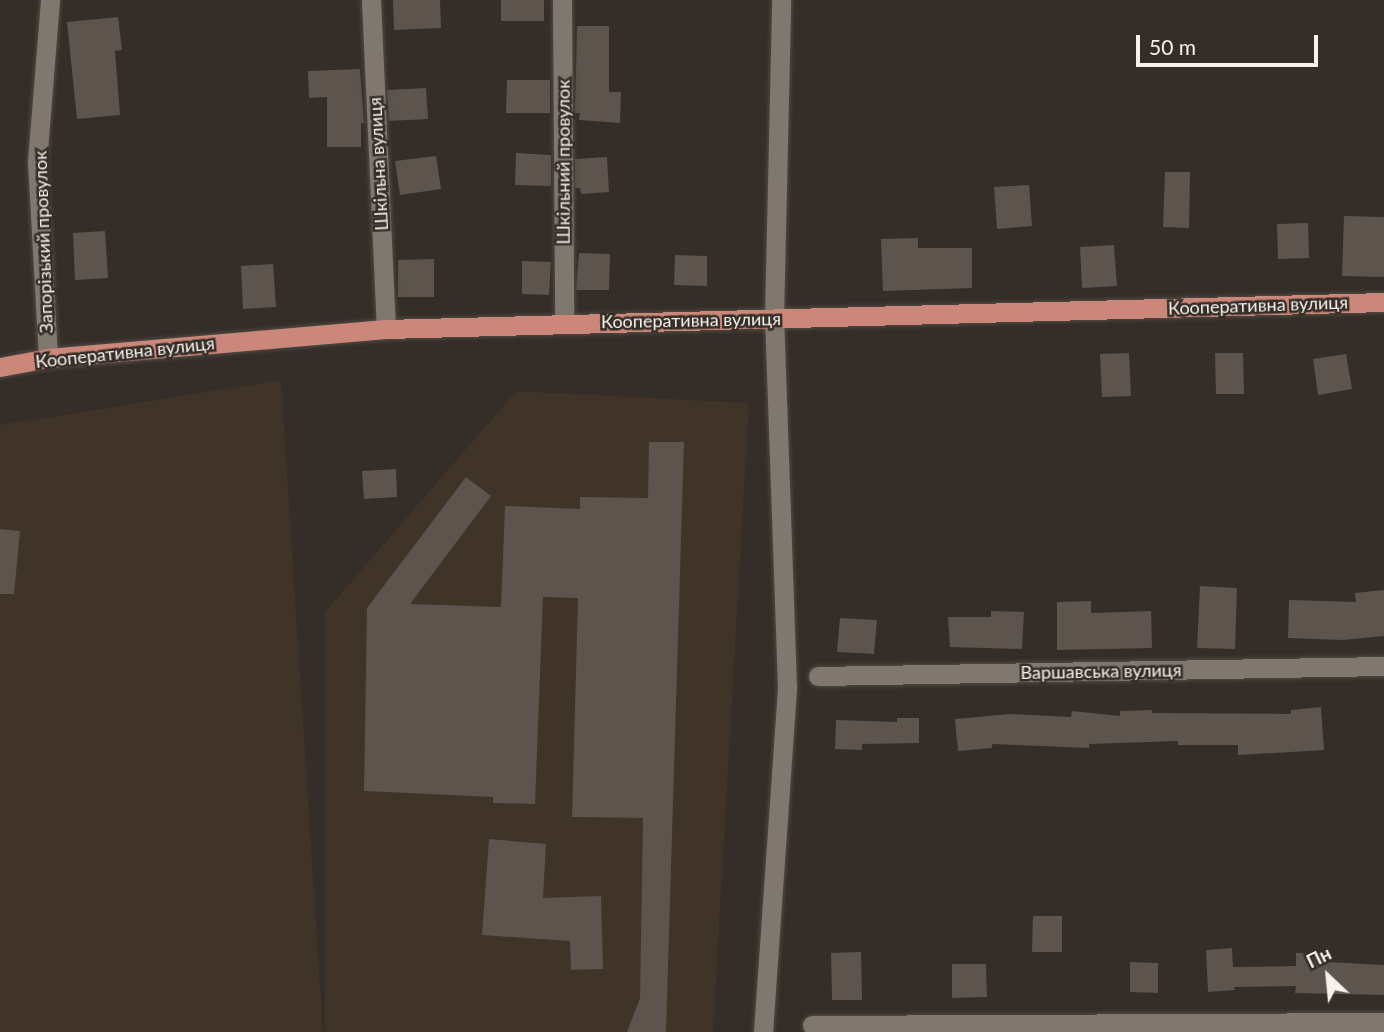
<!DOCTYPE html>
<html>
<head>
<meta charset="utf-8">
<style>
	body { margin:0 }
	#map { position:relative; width:1384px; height:1032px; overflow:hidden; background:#352d27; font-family:Lato,sans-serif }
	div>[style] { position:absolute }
	.built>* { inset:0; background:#403328 }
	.building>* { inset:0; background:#5c544d }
	.roads { filter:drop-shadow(0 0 2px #504a45) drop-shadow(0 0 2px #504a45) }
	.minor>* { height:19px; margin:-9.5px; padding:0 9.5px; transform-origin:9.5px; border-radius:9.5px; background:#80776f }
	.tertiary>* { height:19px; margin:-9.5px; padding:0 9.5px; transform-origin:9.5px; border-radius:9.5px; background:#80776f }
	.primary>* { height:19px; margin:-9.5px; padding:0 9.5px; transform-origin:9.5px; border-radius:9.5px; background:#ca877a }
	span { translate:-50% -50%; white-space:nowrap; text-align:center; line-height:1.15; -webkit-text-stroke:5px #352d27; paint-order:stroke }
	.street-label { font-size:18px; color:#f6f1ed }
	.north { position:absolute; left:1293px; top:941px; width:70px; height:70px; -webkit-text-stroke:5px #352d27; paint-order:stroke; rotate:334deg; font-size:19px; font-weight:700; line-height:28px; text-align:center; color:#f6f1ed }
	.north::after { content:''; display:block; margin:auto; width:24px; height:32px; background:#f6f1ed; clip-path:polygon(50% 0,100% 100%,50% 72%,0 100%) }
	.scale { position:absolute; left:1136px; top:35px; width:182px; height:32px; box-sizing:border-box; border:4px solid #f6f1ed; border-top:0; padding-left:9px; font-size:21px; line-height:24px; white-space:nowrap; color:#f6f1ed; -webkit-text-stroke:5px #352d27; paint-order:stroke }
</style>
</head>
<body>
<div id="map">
	<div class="built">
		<i style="clip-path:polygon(281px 380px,323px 1032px,0 1032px,0 425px)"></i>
		<i style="clip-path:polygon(516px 391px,749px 403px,713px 1032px,325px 1032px,325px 612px)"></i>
	</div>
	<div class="building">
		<i style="clip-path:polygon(393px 0,440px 0,441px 28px,394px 30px)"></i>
		<i style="clip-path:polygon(501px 0,544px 0,544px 21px,501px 21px)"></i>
		<i style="clip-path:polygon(118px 17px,122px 50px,115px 51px,120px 115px,77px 119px,67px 22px)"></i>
		<i style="clip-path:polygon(577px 26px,609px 26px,609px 92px,621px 92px,620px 123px,579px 120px,580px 113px,575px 113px)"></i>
		<i style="clip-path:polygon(360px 69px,364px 123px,361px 123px,361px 147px,327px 147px,327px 97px,309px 98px,308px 71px)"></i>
		<i style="clip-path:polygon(507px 80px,550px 80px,550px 113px,506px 113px)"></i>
		<i style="clip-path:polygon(426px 88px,428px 119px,389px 121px,387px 90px)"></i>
		<i style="clip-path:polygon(516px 153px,551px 155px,551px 186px,515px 185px)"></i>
		<i style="clip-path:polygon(436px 156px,441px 189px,400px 195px,395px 161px)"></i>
		<i style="clip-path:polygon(607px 157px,609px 192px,581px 194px,580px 188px,575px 188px,575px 159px)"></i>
		<i style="clip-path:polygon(1165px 172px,1190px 172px,1189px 228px,1163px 227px)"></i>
		<i style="clip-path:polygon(1029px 185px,1032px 226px,997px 229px,994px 187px)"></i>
		<i style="clip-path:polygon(1344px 216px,1384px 217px,1384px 277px,1342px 276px)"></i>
		<i style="clip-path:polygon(1308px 223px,1309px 258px,1278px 259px,1277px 224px)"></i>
		<i style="clip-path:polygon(105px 231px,108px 278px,75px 280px,73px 233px)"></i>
		<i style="clip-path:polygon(918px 238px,918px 248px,972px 248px,972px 288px,883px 291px,881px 239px)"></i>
		<i style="clip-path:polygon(1114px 245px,1117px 286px,1082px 288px,1080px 247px)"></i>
		<i style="clip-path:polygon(579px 253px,610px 254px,609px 290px,576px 290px)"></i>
		<i style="clip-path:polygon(675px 255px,707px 256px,707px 286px,674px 285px)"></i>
		<i style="clip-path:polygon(434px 259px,434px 297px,398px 297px,398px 260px)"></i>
		<i style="clip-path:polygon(522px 261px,551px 262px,549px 295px,522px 294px)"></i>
		<i style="clip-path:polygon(273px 264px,276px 307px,243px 309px,241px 266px)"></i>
		<i style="clip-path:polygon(1129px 353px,1131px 396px,1102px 397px,1100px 354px)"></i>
		<i style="clip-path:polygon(1215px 353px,1243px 353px,1244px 394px,1216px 394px)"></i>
		<i style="clip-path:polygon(1346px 354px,1352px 389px,1318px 395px,1313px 359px)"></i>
		<i style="clip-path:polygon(649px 442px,684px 442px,666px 1032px,627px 1032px,640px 998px,643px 818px,572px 817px,578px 598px,543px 597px,535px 804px,493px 803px,493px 797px,364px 791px,367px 608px,466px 477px,491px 496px,410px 604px,501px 607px,505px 506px,580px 509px,580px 497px,648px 498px)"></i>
		<i style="clip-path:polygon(396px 469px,397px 497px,364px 499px,362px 471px)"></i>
		<i style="clip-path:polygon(0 529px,20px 531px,14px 594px,0 594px)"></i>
		<i style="clip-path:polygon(1200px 586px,1237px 588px,1235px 649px,1197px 648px)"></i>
		<i style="clip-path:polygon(1384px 590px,1384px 636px,1342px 640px,1288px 638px,1289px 600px,1356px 602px,1355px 593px)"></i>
		<i style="clip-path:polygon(1091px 601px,1091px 613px,1151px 611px,1152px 648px,1057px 650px,1057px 602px)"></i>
		<i style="clip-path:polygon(991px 611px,1024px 612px,1022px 649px,950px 647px,948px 617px,991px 617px)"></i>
		<i style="clip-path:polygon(840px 618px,877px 620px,874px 654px,837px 652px)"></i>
		<i style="clip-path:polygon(1321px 707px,1324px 750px,1238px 755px,1238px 745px,1178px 745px,1178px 741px,1089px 744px,1089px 748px,992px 744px,992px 748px,958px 751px,955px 719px,1010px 714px,1071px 717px,1072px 711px,1120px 716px,1120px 711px,1152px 710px,1152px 713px,1291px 714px,1291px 710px)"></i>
		<i style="clip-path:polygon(897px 718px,919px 718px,919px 743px,862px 744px,862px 750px,835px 749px,836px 720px,897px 722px)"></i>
		<i style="clip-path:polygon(489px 839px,546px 844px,543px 898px,601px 896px,603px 969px,571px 970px,570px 941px,482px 935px)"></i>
		<i style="clip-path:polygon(1033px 916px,1062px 916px,1062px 952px,1032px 952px)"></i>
		<i style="clip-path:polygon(1232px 948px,1233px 967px,1296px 966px,1296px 953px,1328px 953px,1328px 962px,1384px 965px,1384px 995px,1295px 993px,1296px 986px,1234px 987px,1235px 990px,1208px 992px,1206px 950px)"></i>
		<i style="clip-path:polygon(861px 952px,862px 1000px,832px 1000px,831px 953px)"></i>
		<i style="clip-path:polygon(1130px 962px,1158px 963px,1158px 993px,1130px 992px)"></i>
		<i style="clip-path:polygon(952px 964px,986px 964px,987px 997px,952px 998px)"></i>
	</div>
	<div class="roads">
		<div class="minor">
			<i style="left:371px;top:0;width:329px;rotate:87.4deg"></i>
			<i style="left:562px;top:0;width:323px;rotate:89.6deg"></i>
			<i style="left:48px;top:358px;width:196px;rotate:-93.2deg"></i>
			<i style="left:37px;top:162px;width:163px;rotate:-85.4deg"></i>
			<i style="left:818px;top:676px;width:566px;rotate:-1.01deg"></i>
			<i style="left:812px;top:1025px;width:572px;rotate:-0.3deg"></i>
		</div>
		<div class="tertiary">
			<i style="left:763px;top:1032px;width:346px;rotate:-86deg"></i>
			<i style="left:787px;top:687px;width:369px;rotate:-92deg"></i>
			<i style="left:774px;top:318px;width:318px;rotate:-88.7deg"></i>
		</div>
		<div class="primary">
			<i style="left:0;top:367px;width:49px;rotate:-10.6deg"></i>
			<i style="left:48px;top:358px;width:339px;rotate:-4.9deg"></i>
			<i style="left:386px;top:329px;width:998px;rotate:-1.55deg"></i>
		</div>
	</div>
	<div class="street-label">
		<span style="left:563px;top:162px;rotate:-90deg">Шкільний провулок</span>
		<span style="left:378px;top:164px;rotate:-93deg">Шкільна вулиця</span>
		<span style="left:43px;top:242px;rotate:-92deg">Запорізький провулок</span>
		<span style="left:1258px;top:305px;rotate:-2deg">Кооперативна вулиця</span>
		<span style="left:691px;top:320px;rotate:-1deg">Кооперативна вулиця</span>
		<span style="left:125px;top:352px;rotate:-6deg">Кооперативна вулиця</span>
		<span style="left:1101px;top:671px;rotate:-1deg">Варшавська вулиця</span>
	</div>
	<div class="north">Пн</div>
	<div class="scale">50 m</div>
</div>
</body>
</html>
